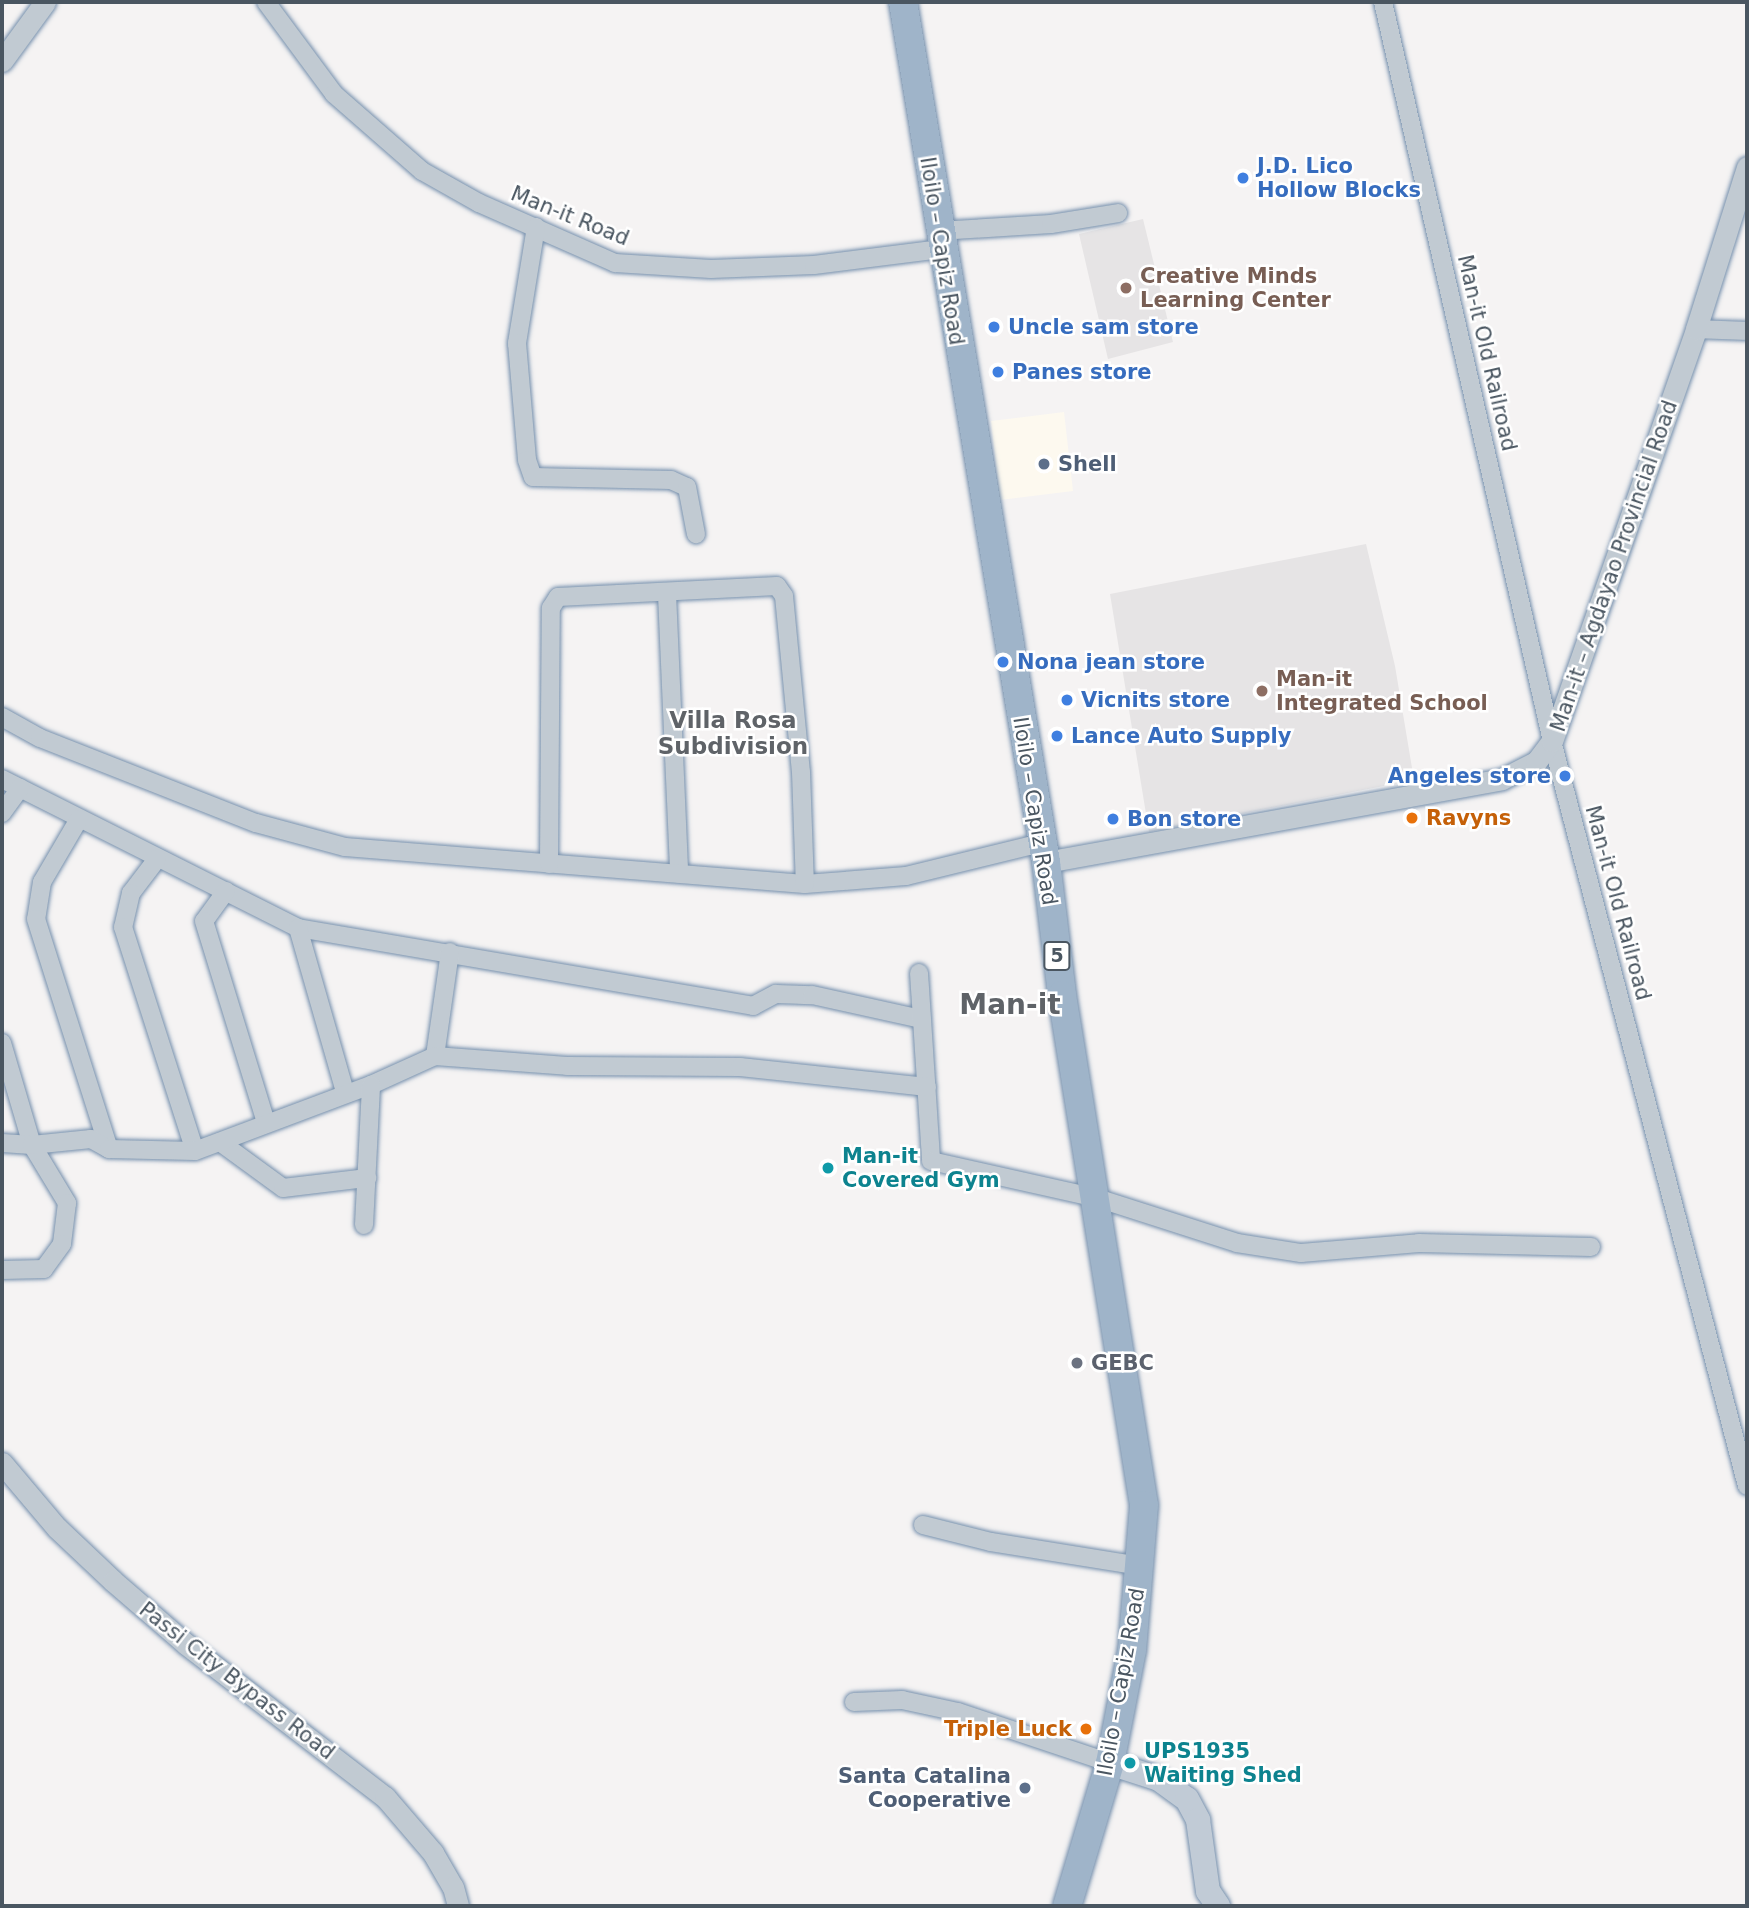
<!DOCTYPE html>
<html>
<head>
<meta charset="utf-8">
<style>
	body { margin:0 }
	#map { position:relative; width:1749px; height:1908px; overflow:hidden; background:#f5f3f3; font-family:"DejaVu Sans",sans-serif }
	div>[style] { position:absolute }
	.commercial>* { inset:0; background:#fdf9ef }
	.education>* { inset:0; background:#e6e4e5 }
	.roads { filter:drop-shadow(0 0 2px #7690ad) drop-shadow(0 0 2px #7690ad) }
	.minor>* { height:18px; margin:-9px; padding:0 9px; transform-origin:9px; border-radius:9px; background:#c1cad2 }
	.tertiary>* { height:21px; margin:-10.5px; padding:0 10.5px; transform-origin:10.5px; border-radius:10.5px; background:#c1cad2 }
	.secondary>* { height:24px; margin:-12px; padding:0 12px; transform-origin:12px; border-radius:12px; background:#c1cbd6 }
	.trunk>* { height:28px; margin:-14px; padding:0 14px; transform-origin:14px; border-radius:14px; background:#9fb4c9 }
	.dots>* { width:19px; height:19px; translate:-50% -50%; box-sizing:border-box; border:4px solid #fff; border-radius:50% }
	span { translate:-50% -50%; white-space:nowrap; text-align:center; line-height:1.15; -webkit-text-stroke:5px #fff; paint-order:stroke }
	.shield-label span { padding:2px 5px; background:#fff; border:2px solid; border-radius:5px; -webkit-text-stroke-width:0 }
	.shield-label { font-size:19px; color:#4a5661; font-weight:700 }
	.shop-label { font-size:21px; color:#366cbe; font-weight:700 }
	.left { translate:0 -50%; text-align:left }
	.right { translate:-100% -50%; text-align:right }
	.street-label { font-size:21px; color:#4a5661 }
	.education-label { font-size:21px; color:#785e54; font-weight:700 }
	.service-label { font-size:21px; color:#4e5e75; font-weight:700 }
	.food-label { font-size:21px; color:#c56008; font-weight:700 }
	.culture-label { font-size:21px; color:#0d838f; font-weight:700 }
	.worship-label { font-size:21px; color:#5b616d; font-weight:700 }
	.neighbourhood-label { font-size:23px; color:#5f6368; font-weight:700 }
	.district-label { font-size:28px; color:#5f6368; font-weight:700 }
	.frame { position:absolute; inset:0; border:4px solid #4a5661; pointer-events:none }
</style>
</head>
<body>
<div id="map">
	<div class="commercial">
		<i style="clip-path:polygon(1064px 412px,1073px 491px,1000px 500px,991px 421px)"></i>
	</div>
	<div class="education">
		<i style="clip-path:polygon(1143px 219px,1173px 342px,1108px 359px,1079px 234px)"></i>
		<i style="clip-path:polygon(1366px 544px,1395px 666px,1414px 780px,1149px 832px,1110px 594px)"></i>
	</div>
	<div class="roads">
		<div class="minor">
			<i style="left:266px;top:2px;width:114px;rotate:53.5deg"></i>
			<i style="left:334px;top:94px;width:117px;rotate:41.2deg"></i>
			<i style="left:422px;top:171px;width:65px;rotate:29.3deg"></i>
			<i style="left:479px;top:203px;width:149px;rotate:23.8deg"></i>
			<i style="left:615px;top:263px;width:96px;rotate:3.6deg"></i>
			<i style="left:711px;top:269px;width:103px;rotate:-2.2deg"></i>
			<i style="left:814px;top:265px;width:128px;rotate:-7.2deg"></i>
			<i style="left:1383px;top:2px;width:758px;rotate:77.12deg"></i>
			<i style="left:1552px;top:741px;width:770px;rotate:75.33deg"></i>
			<i style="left:536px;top:227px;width:118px;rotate:99.3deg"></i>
			<i style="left:517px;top:343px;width:117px;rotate:85.1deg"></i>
			<i style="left:527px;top:460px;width:18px;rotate:71deg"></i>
			<i style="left:533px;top:477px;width:138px;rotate:1.2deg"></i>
			<i style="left:671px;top:480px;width:17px;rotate:24deg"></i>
			<i style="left:687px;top:487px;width:48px;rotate:79.2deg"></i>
			<i style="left:938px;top:231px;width:113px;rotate:-3.5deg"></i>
			<i style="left:1051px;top:224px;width:68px;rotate:-9.3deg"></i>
			<i style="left:1696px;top:329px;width:51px;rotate:2.2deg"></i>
			<i style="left:667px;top:594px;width:280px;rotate:87.5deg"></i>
			<i style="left:2px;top:717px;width:43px;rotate:28.9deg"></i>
			<i style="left:40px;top:738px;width:232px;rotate:21.5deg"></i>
			<i style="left:256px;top:823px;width:92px;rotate:15.1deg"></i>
			<i style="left:345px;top:847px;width:461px;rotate:4.6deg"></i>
			<i style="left:805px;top:884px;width:101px;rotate:-4.5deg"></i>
			<i style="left:906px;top:876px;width:139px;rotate:-13.7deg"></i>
			<i style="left:2px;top:779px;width:331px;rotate:26.7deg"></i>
			<i style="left:298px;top:928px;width:462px;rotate:9.7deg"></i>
			<i style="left:753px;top:1006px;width:26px;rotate:-28deg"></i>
			<i style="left:776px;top:994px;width:36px;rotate:2deg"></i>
			<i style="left:812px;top:995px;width:112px;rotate:12.4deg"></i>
			<i style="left:2px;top:813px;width:31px;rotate:-54deg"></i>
			<i style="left:79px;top:819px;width:73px;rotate:120.4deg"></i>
			<i style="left:42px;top:882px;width:37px;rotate:99deg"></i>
			<i style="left:36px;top:919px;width:241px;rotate:72.4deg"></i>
			<i style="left:157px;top:859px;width:43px;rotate:127.4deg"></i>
			<i style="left:131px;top:893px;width:35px;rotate:103deg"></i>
			<i style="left:123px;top:927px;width:235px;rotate:72.2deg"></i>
			<i style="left:549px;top:864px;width:256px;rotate:-89.6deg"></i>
			<i style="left:551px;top:608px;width:13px;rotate:-58deg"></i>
			<i style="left:558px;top:597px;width:219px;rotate:-2.9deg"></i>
			<i style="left:777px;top:586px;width:12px;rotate:55deg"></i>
			<i style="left:784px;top:596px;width:177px;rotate:84.5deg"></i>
			<i style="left:801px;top:772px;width:112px;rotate:88deg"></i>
			<i style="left:226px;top:891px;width:37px;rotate:126deg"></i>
			<i style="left:204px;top:921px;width:211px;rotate:72.9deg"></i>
			<i style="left:298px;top:928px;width:171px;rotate:74deg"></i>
			<i style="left:919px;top:973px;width:188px;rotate:86.3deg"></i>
			<i style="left:931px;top:1161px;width:170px;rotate:12.6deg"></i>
			<i style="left:1097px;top:1198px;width:147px;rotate:17.8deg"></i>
			<i style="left:1237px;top:1243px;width:65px;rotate:8.9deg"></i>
			<i style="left:1301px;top:1253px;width:118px;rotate:-4.8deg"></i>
			<i style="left:1419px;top:1243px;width:172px;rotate:1.3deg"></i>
			<i style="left:2px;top:1043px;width:106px;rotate:73.6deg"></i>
			<i style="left:32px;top:1145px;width:68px;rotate:58.9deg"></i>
			<i style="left:67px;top:1203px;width:41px;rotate:97deg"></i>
			<i style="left:62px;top:1244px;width:31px;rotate:126deg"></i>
			<i style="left:44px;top:1269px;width:42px;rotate:178.6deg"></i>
			<i style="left:435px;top:1056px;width:105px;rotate:-81.8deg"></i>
			<i style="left:220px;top:1142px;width:78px;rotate:36.1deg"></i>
			<i style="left:283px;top:1188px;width:85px;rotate:-6.8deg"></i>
			<i style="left:2px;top:1143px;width:30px;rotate:4deg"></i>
			<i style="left:32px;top:1145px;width:59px;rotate:-5.8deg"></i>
			<i style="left:91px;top:1139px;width:21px;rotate:29deg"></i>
			<i style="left:109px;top:1149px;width:86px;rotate:1.3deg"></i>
			<i style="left:195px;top:1151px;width:188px;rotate:-20.6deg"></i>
			<i style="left:371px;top:1085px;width:70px;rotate:-24.4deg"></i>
			<i style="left:435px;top:1056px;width:132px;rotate:4.3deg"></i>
			<i style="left:567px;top:1066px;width:173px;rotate:0.3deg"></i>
			<i style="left:740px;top:1067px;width:188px;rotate:6.1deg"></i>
			<i style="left:364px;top:1225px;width:140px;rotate:-87.1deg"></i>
			<i style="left:923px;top:1525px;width:70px;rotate:14deg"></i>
			<i style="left:991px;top:1542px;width:152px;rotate:9.1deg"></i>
			<i style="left:854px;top:1702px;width:48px;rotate:-2.4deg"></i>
			<i style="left:902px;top:1700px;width:57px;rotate:12.1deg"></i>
			<i style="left:958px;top:1712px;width:160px;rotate:18.5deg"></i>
		</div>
		<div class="tertiary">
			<i style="left:2px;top:61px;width:73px;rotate:-53.9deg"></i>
			<i style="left:1046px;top:862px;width:463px;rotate:-10.3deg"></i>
			<i style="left:1502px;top:779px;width:38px;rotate:-27deg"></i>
			<i style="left:1536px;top:762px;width:26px;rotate:-53deg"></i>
			<i style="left:1552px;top:741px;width:436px;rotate:-70.7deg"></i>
			<i style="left:1696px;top:329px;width:170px;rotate:-72.5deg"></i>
			<i style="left:2px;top:1463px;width:85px;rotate:49.8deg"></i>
			<i style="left:57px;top:1528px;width:77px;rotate:43.4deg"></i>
			<i style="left:113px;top:1581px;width:96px;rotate:40.8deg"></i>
			<i style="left:186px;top:1644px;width:251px;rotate:37.6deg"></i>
			<i style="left:385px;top:1797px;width:74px;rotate:49.4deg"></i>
			<i style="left:433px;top:1853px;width:39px;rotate:60deg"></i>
			<i style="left:453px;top:1887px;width:20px;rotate:75deg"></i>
		</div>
		<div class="secondary">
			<i style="left:1110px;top:1763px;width:52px;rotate:18.1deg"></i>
			<i style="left:1159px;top:1779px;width:34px;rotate:36deg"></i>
			<i style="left:1187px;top:1799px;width:24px;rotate:62deg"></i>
			<i style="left:1198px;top:1820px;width:72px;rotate:82deg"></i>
			<i style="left:1208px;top:1891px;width:18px;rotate:56deg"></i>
		</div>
		<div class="trunk">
			<i style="left:903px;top:2px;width:872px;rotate:80.56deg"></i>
			<i style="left:1046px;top:862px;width:134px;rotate:83.1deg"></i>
			<i style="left:1062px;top:995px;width:517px;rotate:80.87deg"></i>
			<i style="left:1144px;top:1505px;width:145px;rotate:94.7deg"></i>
			<i style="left:1132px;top:1650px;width:115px;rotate:101deg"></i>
			<i style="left:1110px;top:1763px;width:149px;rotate:106.7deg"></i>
		</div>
	</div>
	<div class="dots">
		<i style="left:1243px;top:178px;background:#3f7fe0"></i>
		<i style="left:1126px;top:288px;background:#8d6e63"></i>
		<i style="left:994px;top:327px;background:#3f7fe0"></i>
		<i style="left:998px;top:372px;background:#3f7fe0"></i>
		<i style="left:1044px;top:464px;background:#5c6f8a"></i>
		<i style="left:1003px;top:662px;background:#3f7fe0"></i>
		<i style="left:1262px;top:691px;background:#8d6e63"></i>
		<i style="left:1067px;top:700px;background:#3f7fe0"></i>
		<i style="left:1057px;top:736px;background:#3f7fe0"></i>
		<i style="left:1565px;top:776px;background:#3f7fe0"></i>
		<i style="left:1412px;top:818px;background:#e8710a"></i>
		<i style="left:1113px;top:819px;background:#3f7fe0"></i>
		<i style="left:828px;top:1168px;background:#0f9aa8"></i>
		<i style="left:1077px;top:1363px;background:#6b7280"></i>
		<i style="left:1086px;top:1729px;background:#e8710a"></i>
		<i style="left:1130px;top:1763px;background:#0f9aa8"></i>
		<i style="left:1025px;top:1788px;background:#5c6f8a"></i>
	</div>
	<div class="shield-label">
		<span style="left:1057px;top:956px">5</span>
	</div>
	<div class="shop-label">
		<span class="left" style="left:1257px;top:178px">J.D. Lico<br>Hollow Blocks</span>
		<span class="left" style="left:1008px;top:327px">Uncle sam store</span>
		<span class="left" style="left:1012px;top:372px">Panes store</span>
		<span class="left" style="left:1017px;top:662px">Nona jean store</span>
		<span class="left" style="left:1081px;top:700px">Vicnits store</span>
		<span class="left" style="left:1071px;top:736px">Lance Auto Supply</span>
		<span class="right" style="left:1551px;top:776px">Angeles store</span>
		<span class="left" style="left:1127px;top:819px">Bon store</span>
	</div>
	<div class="street-label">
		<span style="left:570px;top:216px;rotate:22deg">Man-it Road</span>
		<span style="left:942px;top:251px;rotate:81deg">Iloilo – Capiz Road</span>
		<span style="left:1487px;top:353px;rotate:77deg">Man-it Old Railroad</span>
		<span style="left:1614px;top:566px;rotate:-71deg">Man-it – Agdayao Provincial Road</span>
		<span style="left:1035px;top:811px;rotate:81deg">Iloilo – Capiz Road</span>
		<span style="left:1618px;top:903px;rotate:75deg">Man-it Old Railroad</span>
		<span style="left:237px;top:1681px;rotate:38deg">Passi City Bypass Road</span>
		<span style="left:1121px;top:1682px;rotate:-80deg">Iloilo – Capiz Road</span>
	</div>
	<div class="education-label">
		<span class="left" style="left:1140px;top:288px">Creative Minds<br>Learning Center</span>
		<span class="left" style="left:1276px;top:691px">Man-it<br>Integrated School</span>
	</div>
	<div class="service-label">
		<span class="left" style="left:1058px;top:464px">Shell</span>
		<span class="right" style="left:1011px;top:1788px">Santa Catalina<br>Cooperative</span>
	</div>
	<div class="food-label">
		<span class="left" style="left:1426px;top:818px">Ravyns</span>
		<span class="right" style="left:1072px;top:1729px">Triple Luck</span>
	</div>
	<div class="culture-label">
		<span class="left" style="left:842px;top:1168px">Man-it<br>Covered Gym</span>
		<span class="left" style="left:1144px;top:1763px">UPS1935<br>Waiting Shed</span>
	</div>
	<div class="worship-label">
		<span class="left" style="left:1091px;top:1363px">GEBC</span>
	</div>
	<div class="neighbourhood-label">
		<span style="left:733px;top:733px">Villa Rosa<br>Subdivision</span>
	</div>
	<div class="district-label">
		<span style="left:1010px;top:1005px">Man-it</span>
	</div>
	<div class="frame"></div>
</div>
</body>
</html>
